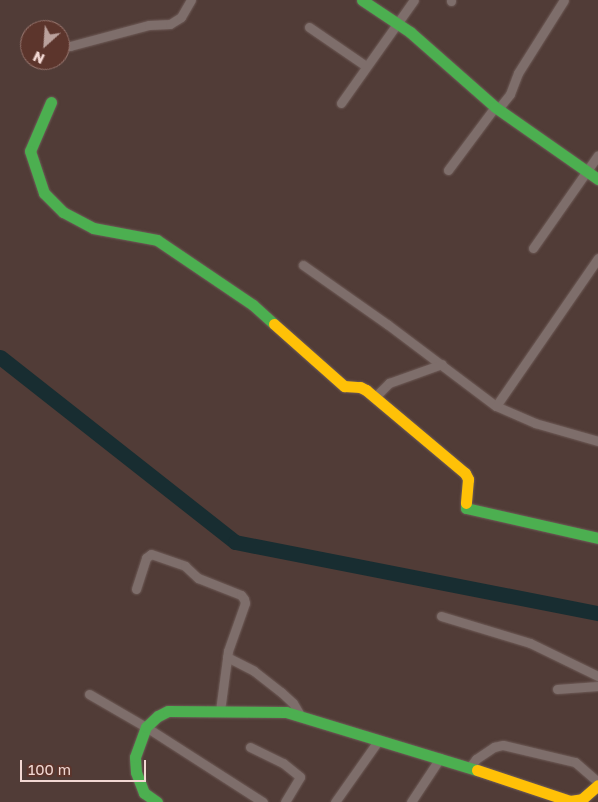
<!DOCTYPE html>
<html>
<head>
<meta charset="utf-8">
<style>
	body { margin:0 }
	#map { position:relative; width:598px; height:802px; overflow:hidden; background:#513c37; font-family:"Golos Text",sans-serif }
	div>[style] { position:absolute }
	.river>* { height:15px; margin:-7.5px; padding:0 7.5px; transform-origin:7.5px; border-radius:7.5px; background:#182d31 }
	.roads { filter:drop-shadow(0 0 1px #6e5b57) drop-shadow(0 0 1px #6e5b57) }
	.street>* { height:9px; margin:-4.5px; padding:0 4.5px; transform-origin:4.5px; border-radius:4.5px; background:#7e6e6b }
	.fast>* { height:11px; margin:-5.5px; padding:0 5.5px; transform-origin:5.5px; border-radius:5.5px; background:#4caf50 }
	.slow>* { height:11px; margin:-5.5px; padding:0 5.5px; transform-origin:5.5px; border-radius:5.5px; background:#ffc107 }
	span { translate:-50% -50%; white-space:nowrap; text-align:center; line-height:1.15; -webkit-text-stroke:4px #5c352c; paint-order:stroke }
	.north { position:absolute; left:20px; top:20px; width:50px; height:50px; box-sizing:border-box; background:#5c352c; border:1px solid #98766f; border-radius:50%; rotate:206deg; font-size:14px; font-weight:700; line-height:20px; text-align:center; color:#f2d8d3 }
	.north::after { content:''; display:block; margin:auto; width:18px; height:22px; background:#baa19c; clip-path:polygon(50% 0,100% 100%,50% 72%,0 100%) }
	.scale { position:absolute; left:20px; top:760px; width:126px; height:22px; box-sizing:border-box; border:2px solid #f2d8d3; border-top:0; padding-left:6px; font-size:15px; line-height:18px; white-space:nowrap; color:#f2d8d3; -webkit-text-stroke:4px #5c352c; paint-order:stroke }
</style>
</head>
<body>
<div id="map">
	<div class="river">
		<i style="left:0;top:357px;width:299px;rotate:38.2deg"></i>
		<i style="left:235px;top:542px;width:370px;rotate:11.1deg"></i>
	</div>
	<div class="roads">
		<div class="street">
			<i style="left:451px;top:1px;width:1px;rotate:-90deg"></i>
			<i style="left:309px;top:27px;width:69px;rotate:34.4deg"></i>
			<i style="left:60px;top:46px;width:10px"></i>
			<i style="left:70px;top:46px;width:82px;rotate:-14.9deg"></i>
			<i style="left:149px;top:25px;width:21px;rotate:-3deg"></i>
			<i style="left:170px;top:24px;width:13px;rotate:-32deg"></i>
			<i style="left:181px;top:17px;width:20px;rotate:-60deg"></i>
			<i style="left:341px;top:103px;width:126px;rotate:-54.7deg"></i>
			<i style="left:498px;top:109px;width:19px;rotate:-51deg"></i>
			<i style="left:510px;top:94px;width:22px;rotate:-69deg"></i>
			<i style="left:518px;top:73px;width:86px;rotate:-57.8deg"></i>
			<i style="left:448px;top:170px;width:79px;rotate:-53.3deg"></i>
			<i style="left:533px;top:248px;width:113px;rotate:-55deg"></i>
			<i style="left:303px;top:265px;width:103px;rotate:35.1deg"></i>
			<i style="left:387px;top:324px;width:136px;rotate:37deg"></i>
			<i style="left:496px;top:406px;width:43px;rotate:23.6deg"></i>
			<i style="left:535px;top:423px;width:66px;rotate:15.9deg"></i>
			<i style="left:375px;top:397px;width:20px;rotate:-45deg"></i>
			<i style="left:389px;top:383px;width:56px;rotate:-19.7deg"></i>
			<i style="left:496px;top:406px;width:180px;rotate:-55.4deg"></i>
			<i style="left:136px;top:589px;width:33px;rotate:-72deg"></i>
			<i style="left:146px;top:558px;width:6px;rotate:-39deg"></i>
			<i style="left:151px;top:554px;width:36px;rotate:19deg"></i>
			<i style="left:185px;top:566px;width:18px;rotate:43deg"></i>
			<i style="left:198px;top:578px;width:46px;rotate:21.6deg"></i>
			<i style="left:241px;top:595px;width:5px;rotate:53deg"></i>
			<i style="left:244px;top:599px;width:4px;rotate:76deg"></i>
			<i style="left:245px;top:603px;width:51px;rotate:109.5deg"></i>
			<i style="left:228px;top:651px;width:61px;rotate:97.6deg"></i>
			<i style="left:441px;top:616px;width:93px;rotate:16.9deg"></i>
			<i style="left:530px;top:643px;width:76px;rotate:25.9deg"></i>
			<i style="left:227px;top:657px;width:30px;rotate:27deg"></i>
			<i style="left:254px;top:671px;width:34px;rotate:38deg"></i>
			<i style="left:281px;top:692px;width:16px;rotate:43deg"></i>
			<i style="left:293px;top:703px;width:16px;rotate:60deg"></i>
			<i style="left:557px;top:689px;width:41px;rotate:-4.2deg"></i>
			<i style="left:89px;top:694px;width:66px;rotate:30.1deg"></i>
			<i style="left:146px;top:727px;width:139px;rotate:32.7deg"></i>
			<i style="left:250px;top:747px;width:37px;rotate:26deg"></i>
			<i style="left:283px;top:763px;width:22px;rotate:39deg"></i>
			<i style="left:300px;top:777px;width:29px;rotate:121deg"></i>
			<i style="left:470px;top:767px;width:10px;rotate:-53deg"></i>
			<i style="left:476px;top:759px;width:22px;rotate:-34deg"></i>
			<i style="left:494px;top:747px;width:9px;rotate:-13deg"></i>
			<i style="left:503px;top:745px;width:74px;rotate:13.3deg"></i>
			<i style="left:575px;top:762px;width:30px;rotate:41deg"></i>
			<i style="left:335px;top:802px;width:75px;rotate:-54.8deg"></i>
			<i style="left:411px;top:802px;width:53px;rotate:-56.6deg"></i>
		</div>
		<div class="fast">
			<i style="left:362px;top:0;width:58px;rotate:33.7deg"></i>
			<i style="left:410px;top:32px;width:113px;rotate:41.4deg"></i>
			<i style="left:495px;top:107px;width:126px;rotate:35deg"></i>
			<i style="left:51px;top:102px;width:53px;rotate:113.2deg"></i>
			<i style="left:30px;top:151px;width:44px;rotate:71.6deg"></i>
			<i style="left:44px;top:193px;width:27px;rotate:45deg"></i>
			<i style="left:63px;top:212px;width:34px;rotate:28deg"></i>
			<i style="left:93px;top:228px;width:65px;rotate:10.6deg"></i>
			<i style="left:157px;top:240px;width:116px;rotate:34.1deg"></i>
			<i style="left:253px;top:305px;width:28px;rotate:42deg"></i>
			<i style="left:466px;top:503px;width:5px;rotate:90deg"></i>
			<i style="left:466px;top:508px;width:135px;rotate:12.8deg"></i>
			<i style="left:157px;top:802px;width:16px;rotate:-145deg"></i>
			<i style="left:144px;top:793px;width:22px;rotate:-111deg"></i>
			<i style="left:136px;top:772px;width:15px;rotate:-94deg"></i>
			<i style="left:135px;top:757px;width:32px;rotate:-70deg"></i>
			<i style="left:146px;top:727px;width:16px;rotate:-43deg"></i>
			<i style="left:158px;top:716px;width:11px;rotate:-27deg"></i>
			<i style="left:168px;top:711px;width:118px;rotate:0.5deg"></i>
			<i style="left:286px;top:712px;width:200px;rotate:16.9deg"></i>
		</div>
		<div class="slow">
			<i style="left:274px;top:324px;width:94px;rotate:41.5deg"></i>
			<i style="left:344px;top:386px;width:16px;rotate:4deg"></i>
			<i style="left:360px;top:387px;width:7px;rotate:27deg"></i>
			<i style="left:366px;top:390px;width:129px;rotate:40deg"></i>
			<i style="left:465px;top:473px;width:7px;rotate:63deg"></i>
			<i style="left:468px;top:479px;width:24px;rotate:95deg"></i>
			<i style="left:477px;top:770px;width:98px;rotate:18.4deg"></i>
			<i style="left:570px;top:801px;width:12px;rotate:-9deg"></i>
			<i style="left:582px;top:799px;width:21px;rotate:-41deg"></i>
		</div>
	</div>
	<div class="north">N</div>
	<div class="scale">100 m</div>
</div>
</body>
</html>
